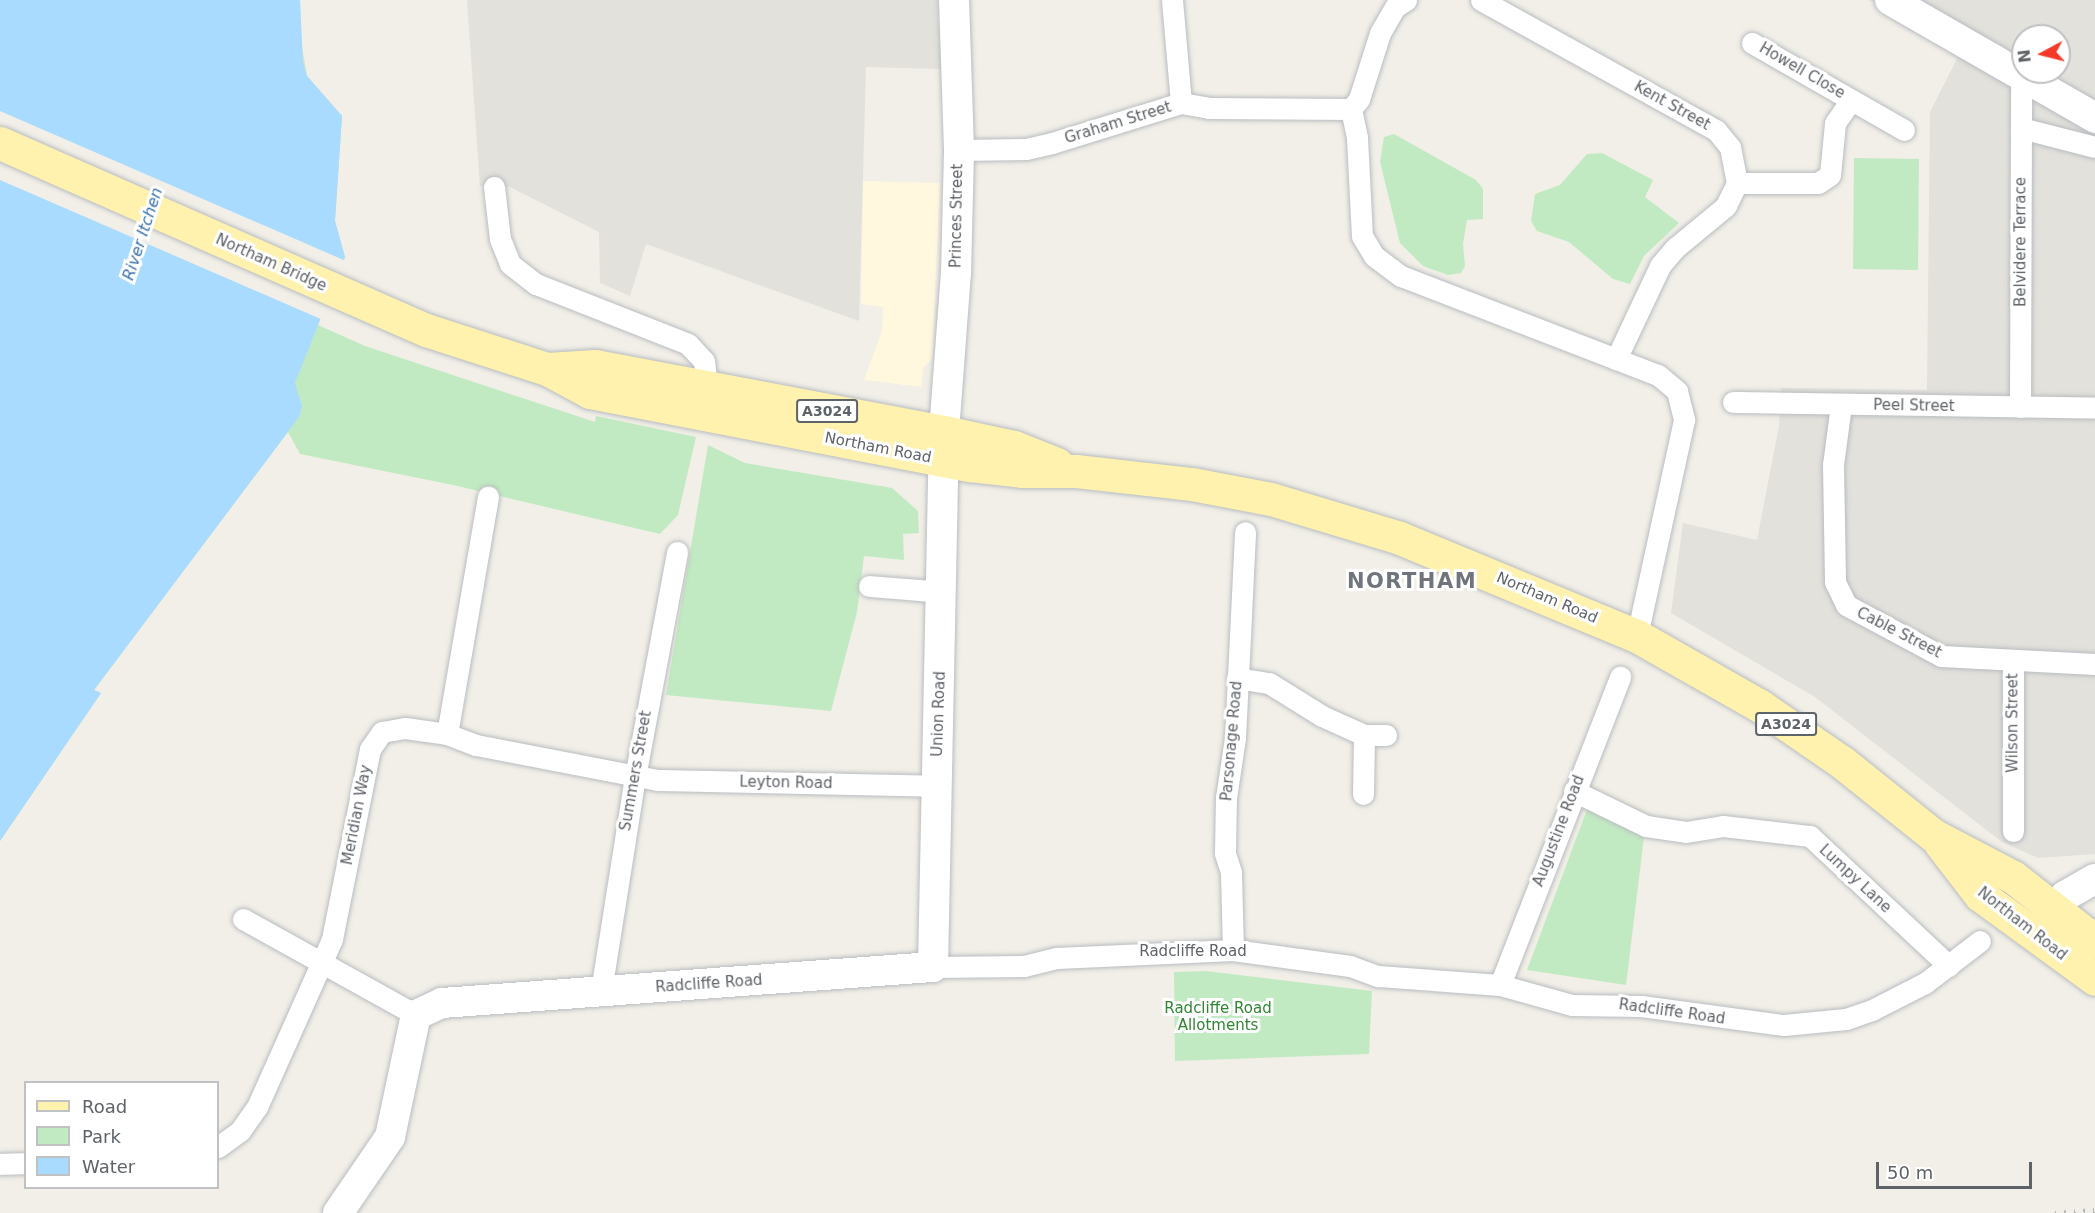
<!DOCTYPE html>
<html>
<head>
<meta charset="utf-8">
<style>
	body { margin:0 }
	#map { position:relative; width:2095px; height:1213px; overflow:hidden; background:#f1efe7; font-family:"DejaVu Sans",sans-serif }
	div>[style] { position:absolute }
	.commercial>* { inset:0; background:#fff7de }
	.industrial>* { inset:0; background:#e2e1db }
	.green>* { inset:0; background:#c2eac2 }
	.water>* { inset:0; background:#a9daff }
	.pier>* { inset:0; background:#f1efe7 }
	.roads { filter:drop-shadow(0 0 2px #b9bcc1) drop-shadow(0 0 2px #b9bcc1) }
	.street>* { height:21px; margin:-10.5px; padding:0 10.5px; transform-origin:10.5px; border-radius:10.5px; background:#fff }
	.secondary>* { height:30px; margin:-15px; padding:0 15px; transform-origin:15px; border-radius:15px; background:#fff }
	.primary>* { height:33px; margin:-16.5px; padding:0 16.5px; transform-origin:16.5px; border-radius:16.5px; background:#fff2ae }
	.rail>* { height:4.5px; margin-top:-2.25px; transform-origin:0; background:repeating-linear-gradient(90deg,#b6b7b8 0 1.5px,transparent 0 9.5px) }
	span { translate:-50% -50%; white-space:nowrap; text-align:center; line-height:1.15; -webkit-text-stroke:6px #fff; paint-order:stroke }
	.shield-label span { padding:2px 4px; background:#fff; border:2px solid; border-radius:4px; -webkit-text-stroke-width:0 }
	.shield-label { font-size:14px; color:#5e6368; font-weight:700 }
	.street-label { font-size:15px; color:#5e6368 }
	.park-label { font-size:15px; color:#308633 }
	.water-label { font-size:16px; color:#3b74b0; font-style:italic }
	.district-label { font-size:21px; color:#6f757a; font-weight:700; letter-spacing:1.5px }
	.legend { position:absolute; left:24px; top:1081px; width:195px; height:108px; box-sizing:border-box; background:#fff; border:2px solid #bfc1c3; margin:0; padding:8px 10px; list-style:none; font-size:18px; color:#5e6368 }
	.legend li { display:flex; align-items:center; gap:12px; height:30px }
	.legend b { width:30px; border:2px solid #bfc1c3 }
	.north { position:absolute; left:2011px; top:24px; width:60px; height:60px; box-sizing:border-box; background:#fff; border:2px solid #bfc1c3; border-radius:50%; rotate:263deg; font-size:16px; font-weight:700; line-height:24px; text-align:center; color:#5e6368 }
	.north::after { content:''; display:block; margin:auto; width:21px; height:27px; background:#f53929; clip-path:polygon(50% 0,100% 100%,50% 72%,0 100%) }
	.scale { position:absolute; left:1876px; top:1162px; width:156px; height:27px; box-sizing:border-box; border:3px solid #5e6368; border-top:0; padding-left:8px; font-size:18px; line-height:21px; white-space:nowrap; color:#5e6368; -webkit-text-stroke:4px #fff; paint-order:stroke }
</style>
</head>
<body>
<div id="map">
	<div class="commercial">
		<i style="clip-path:polygon(863px 181px,940px 183px,932px 359px,923px 368px,921px 387px,864px 380px,882px 331px,883px 307px,861px 304px)"></i>
	</div>
	<div class="industrial">
		<i style="clip-path:polygon(467px 0,937px 0,941px 69px,866px 67px,859px 321px,646px 244px,630px 296px,600px 283px,599px 232px,510px 187px,480px 186px)"></i>
		<i style="clip-path:polygon(evenodd,1869px 0,2095px 0,2095px 854px,2038px 858px,2002px 842px,1815px 697px,1671px 613px,1683px 523px,1757px 540px,1779px 426px,1781px 388px,1927px 390px,1930px 112px,1961px 51px,1869px 0,2023px 36px,2059px 36px,2059px 72px,2023px 72px,2023px 36px)"></i>
	</div>
	<div class="green">
		<i style="clip-path:polygon(301px 42px,307px 76px,342px 116px,335px 221px,345px 257px,318px 325px,365px 346px,595px 422px,596px 416px,696px 437px,678px 515px,660px 534px,453px 485px,300px 454px,288px 432px,94px 690px,101px 693px,0 841px)"></i>
		<i style="clip-path:polygon(1394px 134px,1476px 180px,1483px 189px,1483px 219px,1467px 220px,1463px 244px,1465px 266px,1461px 273px,1448px 275px,1423px 266px,1400px 243px,1380px 162px,1384px 137px)"></i>
		<i style="clip-path:polygon(1602px 153px,1653px 180px,1645px 197px,1679px 223px,1644px 256px,1630px 284px,1613px 279px,1569px 242px,1537px 231px,1531px 221px,1535px 194px,1560px 185px,1587px 154px)"></i>
		<i style="clip-path:polygon(1854px 158px,1919px 159px,1918px 270px,1853px 269px)"></i>
		<i style="clip-path:polygon(708px 445px,745px 463px,892px 488px,918px 511px,919px 533px,903px 534px,904px 560px,864px 556px,857px 612px,831px 711px,666px 695px)"></i>
		<i style="clip-path:polygon(1588px 807px,1644px 837px,1626px 985px,1527px 970px)"></i>
		<i style="clip-path:polygon(1206px 971px,1372px 991px,1369px 1054px,1175px 1061px,1174px 972px)"></i>
	</div>
	<div class="water">
		<i style="clip-path:polygon(0 0,300px 0,303px 63px,307px 76px,342px 116px,335px 221px,345px 257px,295px 383px,302px 406px,299px 417px,94px 690px,101px 693px,0 841px)"></i>
	</div>
	<div class="pier">
		<i style="clip-path:polygon(0 111px,346px 261px,323px 320px,0 180px)"></i>
	</div>
	<div class="roads">
		<div class="street">
			<i style="left:1172px;top:0;width:103px;rotate:85deg"></i>
			<i style="left:1481px;top:0;width:269px;rotate:29deg"></i>
			<i style="left:1716px;top:130px;width:22px;rotate:51deg"></i>
			<i style="left:1730px;top:147px;width:37px;rotate:79deg"></i>
			<i style="left:1737px;top:183px;width:25px;rotate:116deg"></i>
			<i style="left:1726px;top:206px;width:66px;rotate:140.5deg"></i>
			<i style="left:1675px;top:248px;width:23px;rotate:130deg"></i>
			<i style="left:1660px;top:266px;width:103px;rotate:115.3deg"></i>
			<i style="left:1752px;top:43px;width:175px;rotate:29.8deg"></i>
			<i style="left:1351px;top:109px;width:30px;rotate:78deg"></i>
			<i style="left:1357px;top:138px;width:98px;rotate:87.1deg"></i>
			<i style="left:1362px;top:236px;width:23px;rotate:59deg"></i>
			<i style="left:1374px;top:256px;width:34px;rotate:37deg"></i>
			<i style="left:1401px;top:276px;width:275px;rotate:21.1deg"></i>
			<i style="left:1658px;top:375px;width:25px;rotate:40deg"></i>
			<i style="left:1677px;top:391px;width:30px;rotate:76deg"></i>
			<i style="left:1684px;top:420px;width:221px;rotate:102.3deg"></i>
			<i style="left:1351px;top:109px;width:13px;rotate:-51deg"></i>
			<i style="left:1359px;top:99px;width:69px;rotate:-72.3deg"></i>
			<i style="left:1380px;top:33px;width:30px;rotate:-60deg"></i>
			<i style="left:1395px;top:7px;width:13px;rotate:-32deg"></i>
			<i style="left:2021px;top:128px;width:76px;rotate:14.4deg"></i>
			<i style="left:959px;top:150px;width:67px;rotate:-0.9deg"></i>
			<i style="left:1026px;top:149px;width:27px;rotate:-13deg"></i>
			<i style="left:1052px;top:143px;width:135px;rotate:-17.2deg"></i>
			<i style="left:1181px;top:103px;width:27px;rotate:10deg"></i>
			<i style="left:1208px;top:108px;width:143px;rotate:0.4deg"></i>
			<i style="left:1737px;top:183px;width:81px"></i>
			<i style="left:1818px;top:183px;width:14px;rotate:-34deg"></i>
			<i style="left:1830px;top:175px;width:52px;rotate:-84.5deg"></i>
			<i style="left:1835px;top:123px;width:28px;rotate:-55deg"></i>
			<i style="left:494px;top:187px;width:52px;rotate:83.4deg"></i>
			<i style="left:500px;top:239px;width:27px;rotate:68deg"></i>
			<i style="left:510px;top:264px;width:33px;rotate:38deg"></i>
			<i style="left:536px;top:284px;width:163px;rotate:21.5deg"></i>
			<i style="left:688px;top:344px;width:23px;rotate:47deg"></i>
			<i style="left:704px;top:361px;width:38px;rotate:83deg"></i>
			<i style="left:1733px;top:402px;width:362px;rotate:0.9deg"></i>
			<i style="left:1841px;top:405px;width:61px;rotate:97.6deg"></i>
			<i style="left:1833px;top:465px;width:117px;rotate:89deg"></i>
			<i style="left:1835px;top:582px;width:25px;rotate:64deg"></i>
			<i style="left:1846px;top:605px;width:108px;rotate:28.2deg"></i>
			<i style="left:1941px;top:656px;width:154px;rotate:3deg"></i>
			<i style="left:2020px;top:407px;width:330px;rotate:-89.8deg"></i>
			<i style="left:869px;top:586px;width:74px;rotate:4.6deg"></i>
			<i style="left:1237px;top:678px;width:32px;rotate:9deg"></i>
			<i style="left:1269px;top:683px;width:62px;rotate:31.9deg"></i>
			<i style="left:1322px;top:716px;width:46px;rotate:24.3deg"></i>
			<i style="left:447px;top:734px;width:241px;rotate:-80.2deg"></i>
			<i style="left:1574px;top:791px;width:80px;rotate:25.9deg"></i>
			<i style="left:1646px;top:826px;width:40px;rotate:8.5deg"></i>
			<i style="left:1686px;top:832px;width:37px;rotate:-9deg"></i>
			<i style="left:1723px;top:826px;width:88px;rotate:6.6deg"></i>
			<i style="left:1810px;top:836px;width:190px;rotate:43.1deg"></i>
			<i style="left:1363px;top:794px;width:59px;rotate:-89deg"></i>
			<i style="left:1364px;top:735px;width:22px"></i>
			<i style="left:2013px;top:831px;width:169px;rotate:-90deg"></i>
			<i style="left:243px;top:919px;width:198px;rotate:29deg"></i>
			<i style="left:1233px;top:950px;width:78px;rotate:-91.5deg"></i>
			<i style="left:1231px;top:872px;width:20px;rotate:-108deg"></i>
			<i style="left:1225px;top:853px;width:55px;rotate:-89deg"></i>
			<i style="left:1226px;top:798px;width:61px;rotate:-81.5deg"></i>
			<i style="left:1235px;top:738px;width:206px;rotate:-87.2deg"></i>
			<i style="left:933px;top:967px;width:91px;rotate:-0.6deg"></i>
			<i style="left:1024px;top:966px;width:34px;rotate:-14deg"></i>
			<i style="left:1057px;top:958px;width:176px;rotate:-2.6deg"></i>
			<i style="left:1233px;top:950px;width:118px;rotate:7.8deg"></i>
			<i style="left:1350px;top:966px;width:30px;rotate:20deg"></i>
			<i style="left:1378px;top:976px;width:122px;rotate:4.2deg"></i>
			<i style="left:1500px;top:985px;width:75px;rotate:15.5deg"></i>
			<i style="left:1572px;top:1005px;width:69px;rotate:0.8deg"></i>
			<i style="left:1641px;top:1006px;width:144px;rotate:7.6deg"></i>
			<i style="left:1784px;top:1025px;width:62px;rotate:-5.5deg"></i>
			<i style="left:1846px;top:1019px;width:28px;rotate:-19deg"></i>
			<i style="left:1872px;top:1010px;width:59px;rotate:-27deg"></i>
			<i style="left:1925px;top:983px;width:69px;rotate:-37.4deg"></i>
			<i style="left:1500px;top:985px;width:331px;rotate:-68.7deg"></i>
			<i style="left:601px;top:991px;width:217px;rotate:-81deg"></i>
			<i style="left:635px;top:777px;width:229px;rotate:-79.4deg"></i>
			<i style="left:218px;top:1147px;width:27px;rotate:-36deg"></i>
			<i style="left:240px;top:1131px;width:29px;rotate:-55deg"></i>
			<i style="left:257px;top:1107px;width:184px;rotate:-65.9deg"></i>
			<i style="left:332px;top:939px;width:194px;rotate:-78.7deg"></i>
			<i style="left:370px;top:749px;width:21px;rotate:-55deg"></i>
			<i style="left:382px;top:732px;width:23px;rotate:-10deg"></i>
			<i style="left:405px;top:728px;width:42px;rotate:8.1deg"></i>
			<i style="left:447px;top:734px;width:31px;rotate:21deg"></i>
			<i style="left:476px;top:745px;width:185px;rotate:10.9deg"></i>
			<i style="left:658px;top:780px;width:279px;rotate:1.2deg"></i>
			<i style="left:0;top:1164px;width:26px;rotate:-2deg"></i>
		</div>
		<div class="secondary">
			<i style="left:1890px;top:0;width:237px;rotate:29.9deg"></i>
			<i style="left:2045px;top:932px;width:26px;rotate:-67deg"></i>
			<i style="left:2055px;top:908px;width:16px;rotate:-50deg"></i>
			<i style="left:2065px;top:896px;width:34px;rotate:-30deg"></i>
			<i style="left:338px;top:1213px;width:92px;rotate:-55.6deg"></i>
			<i style="left:390px;top:1137px;width:125px;rotate:-78deg"></i>
			<i style="left:416px;top:1015px;width:29px;rotate:-25deg"></i>
			<i style="left:442px;top:1003px;width:492px;rotate:-4.2deg"></i>
			<i style="left:933px;top:967px;width:535px;rotate:-88.82deg"></i>
			<i style="left:944px;top:432px;width:158px;rotate:-85.7deg"></i>
			<i style="left:956px;top:274px;width:124px;rotate:-88.6deg"></i>
			<i style="left:959px;top:150px;width:150px;rotate:-91.9deg"></i>
		</div>
		<div class="primary">
			<i style="left:0;top:143px;width:465px;rotate:23.7deg"></i>
			<i style="left:426px;top:330px;width:127px;rotate:17.9deg"></i>
			<i style="left:547px;top:369px;width:49px;rotate:28.1deg"></i>
			<i style="left:590px;top:392px;width:387px;rotate:10.9deg"></i>
			<i style="left:970px;top:465px;width:52px;rotate:6.6deg"></i>
			<i style="left:1022px;top:471px;width:54px"></i>
			<i style="left:1076px;top:471px;width:117px;rotate:6.4deg"></i>
			<i style="left:1192px;top:484px;width:80px;rotate:10.8deg"></i>
			<i style="left:1271px;top:499px;width:135px;rotate:16.8deg"></i>
			<i style="left:1400px;top:538px;width:256px;rotate:22.5deg"></i>
			<i style="left:1637px;top:636px;width:142px;rotate:29.6deg"></i>
			<i style="left:1760px;top:706px;width:101px;rotate:34.5deg"></i>
			<i style="left:1843px;top:763px;width:115px;rotate:38.7deg"></i>
			<i style="left:1933px;top:835px;width:90px;rotate:27.7deg"></i>
			<i style="left:2013px;top:877px;width:104px;rotate:38deg"></i>
			<i style="left:547px;top:369px;width:48px;rotate:-3.6deg"></i>
			<i style="left:595px;top:366px;width:355px;rotate:10.7deg"></i>
			<i style="left:944px;top:432px;width:72px;rotate:12.1deg"></i>
			<i style="left:1014px;top:447px;width:46px;rotate:21.6deg"></i>
			<i style="left:1940px;top:843px;width:66px;rotate:52.4deg"></i>
			<i style="left:1980px;top:895px;width:142px;rotate:36.1deg"></i>
		</div>
	</div>
	<div class="rail">
		<i style="left:2055px;top:1213px;width:40px;rotate:-4.3deg"></i>
	</div>
	<div class="shield-label">
		<span style="left:827px;top:411px">A3024</span>
		<span style="left:1786px;top:724px">A3024</span>
	</div>
	<div class="street-label">
		<span style="left:1802px;top:71px;rotate:30deg">Howell Close</span>
		<span style="left:1672px;top:106px;rotate:29deg">Kent Street</span>
		<span style="left:1118px;top:123px;rotate:-17deg">Graham Street</span>
		<span style="left:957px;top:216px;rotate:-89deg">Princes Street</span>
		<span style="left:2021px;top:242px;rotate:-90deg">Belvidere Terrace</span>
		<span style="left:271px;top:263px;rotate:24deg">Northam Bridge</span>
		<span style="left:1914px;top:406px;rotate:1deg">Peel Street</span>
		<span style="left:878px;top:448px;rotate:11deg">Northam Road</span>
		<span style="left:1547px;top:598px;rotate:23deg">Northam Road</span>
		<span style="left:1899px;top:633px;rotate:27deg">Cable Street</span>
		<span style="left:939px;top:714px;rotate:-88deg">Union Road</span>
		<span style="left:2013px;top:723px;rotate:-90deg">Wilson Street</span>
		<span style="left:1232px;top:741px;rotate:-85deg">Parsonage Road</span>
		<span style="left:636px;top:771px;rotate:-80deg">Summers Street</span>
		<span style="left:786px;top:783px;rotate:1deg">Leyton Road</span>
		<span style="left:357px;top:815px;rotate:-79deg">Meridian Way</span>
		<span style="left:1559px;top:831px;rotate:-69deg">Augustine Road</span>
		<span style="left:1855px;top:879px;rotate:43deg">Lumpy Lane</span>
		<span style="left:2022px;top:924px;rotate:38deg">Northam Road</span>
		<span style="left:1193px;top:952px">Radcliffe Road</span>
		<span style="left:709px;top:984px;rotate:-4deg">Radcliffe Road</span>
		<span style="left:1672px;top:1012px;rotate:8deg">Radcliffe Road</span>
	</div>
	<div class="park-label">
		<span style="left:1218px;top:1017px">Radcliffe Road<br>Allotments</span>
	</div>
	<div class="water-label">
		<span style="left:143px;top:234px;rotate:-72deg">River Itchen</span>
	</div>
	<div class="district-label">
		<span style="left:1412px;top:581px">NORTHAM</span>
	</div>
	<ul class="legend">
	<li><b style="height:8px;background:#fff2ae"></b>Road</li>
	<li><b style="height:16px;background:#c2eac2"></b>Park</li>
	<li><b style="height:16px;background:#a9daff"></b>Water</li>
	</ul>
	<div class="north">N</div>
	<div class="scale">50 m</div>
</div>
</body>
</html>
